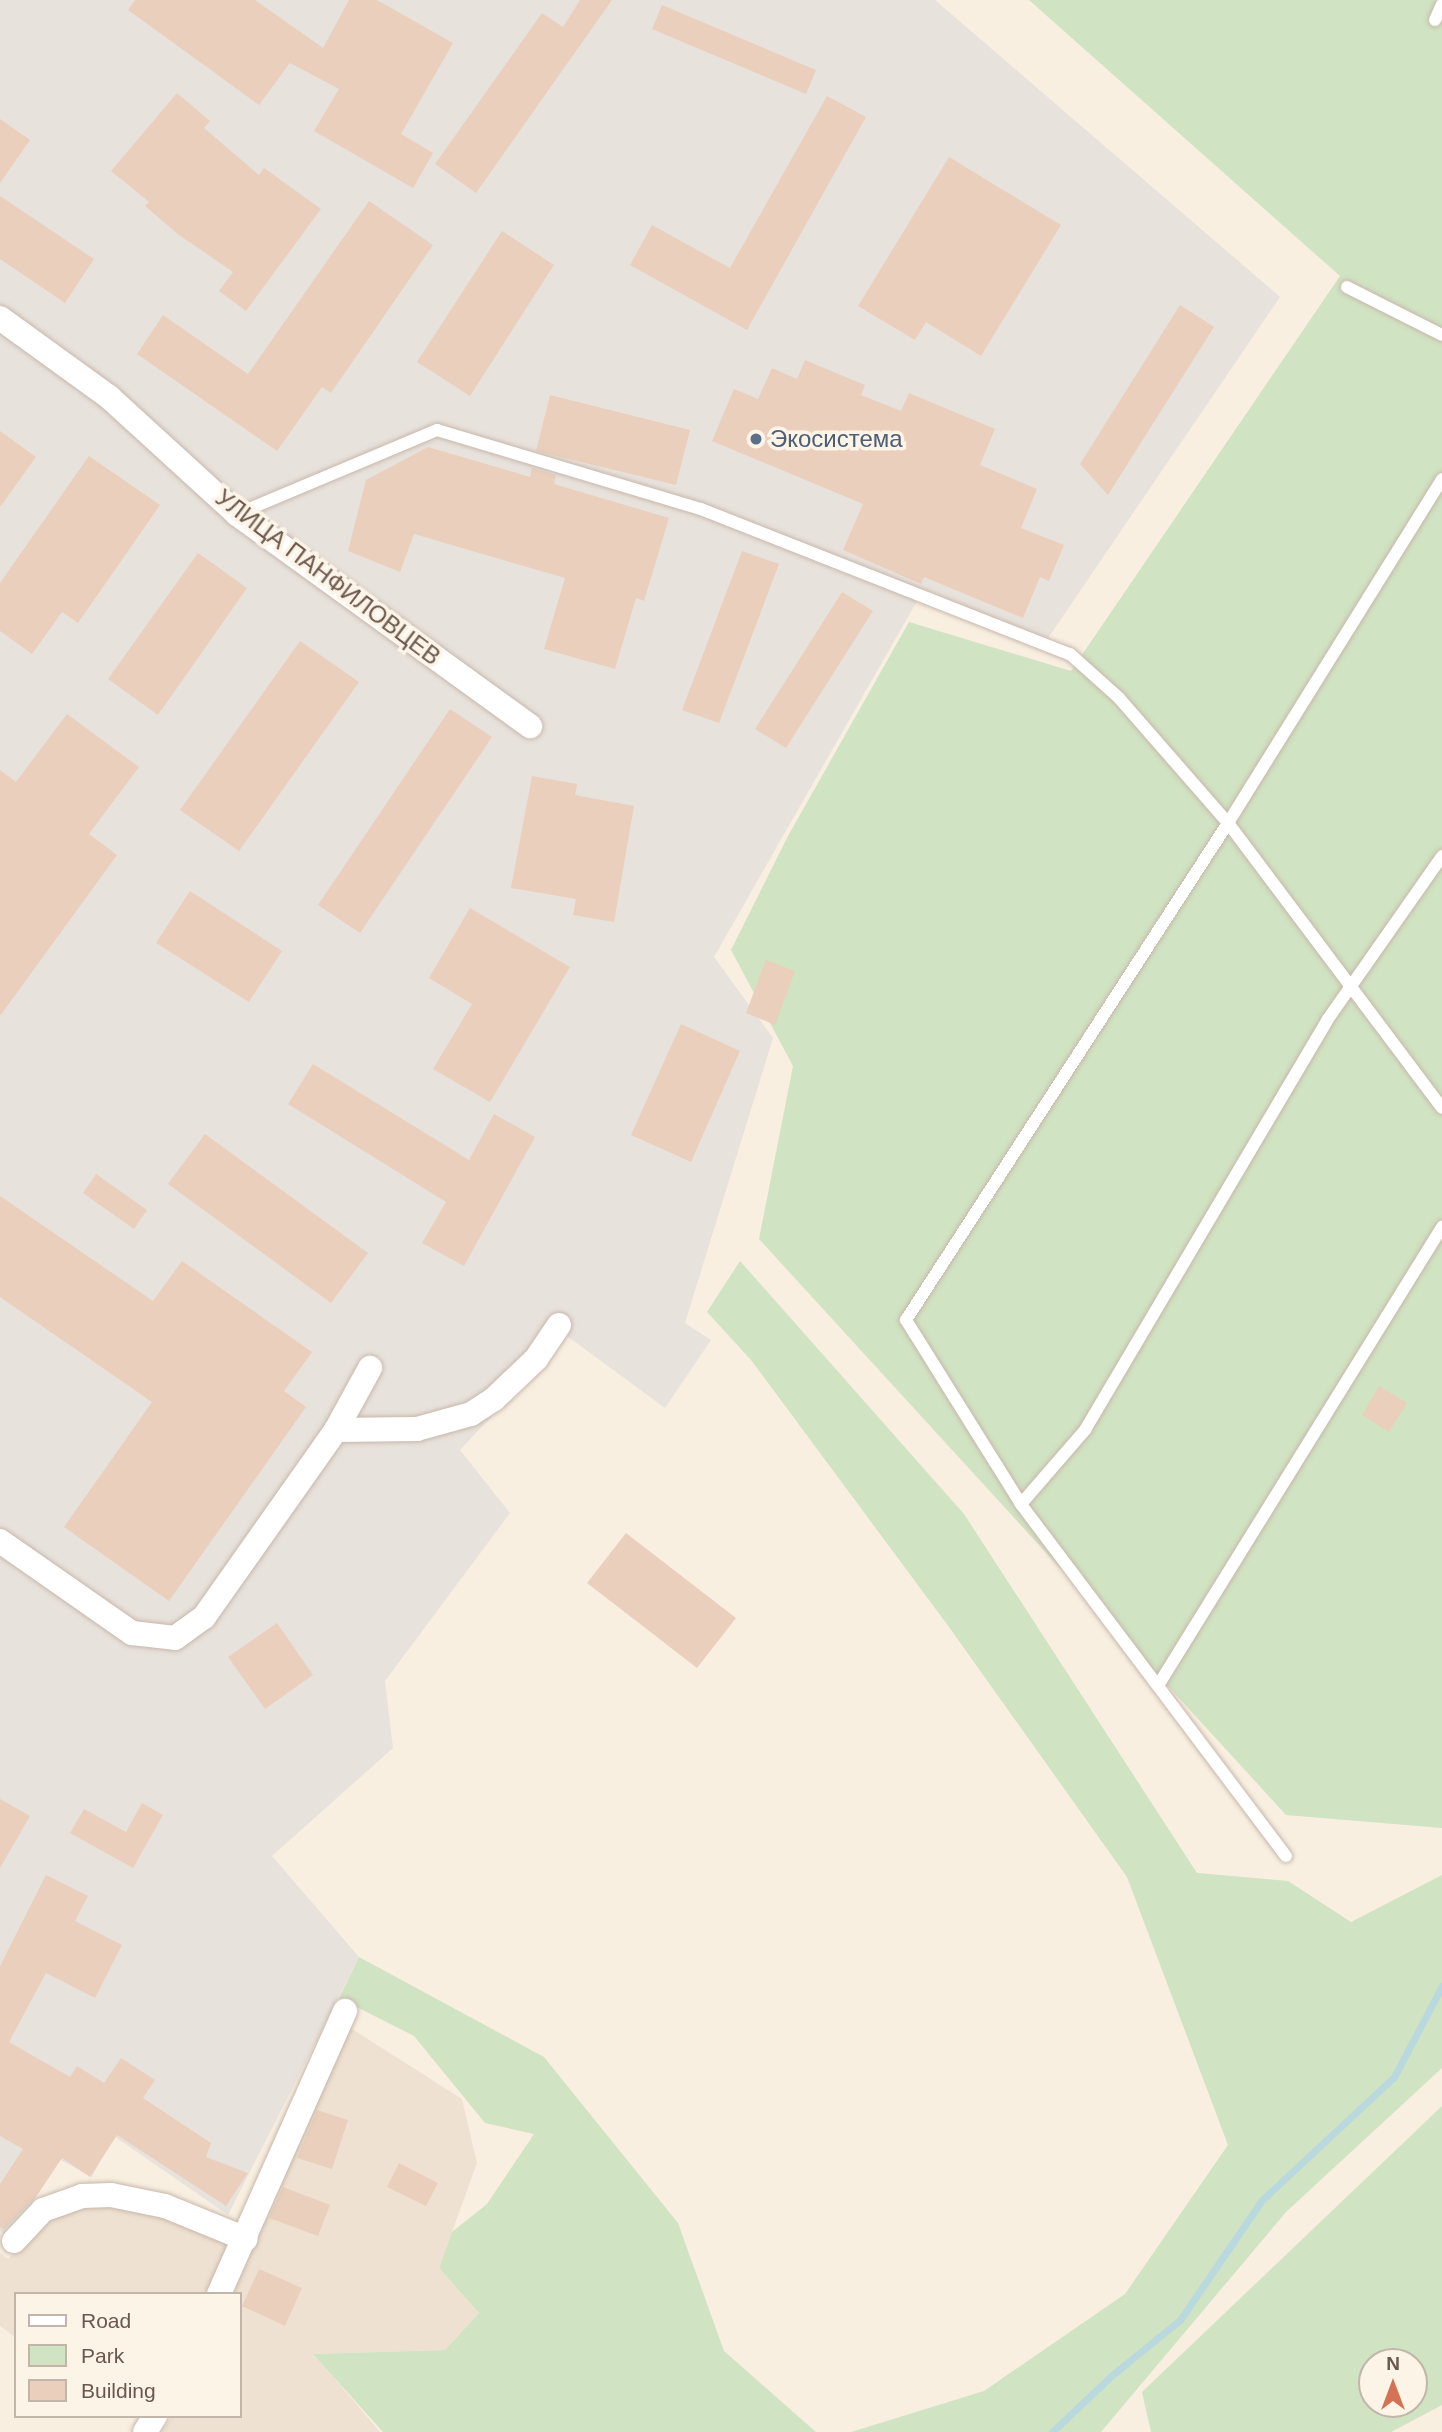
<!DOCTYPE html>
<html>
<head>
<meta charset="utf-8">
<style>
	body { margin:0 }
	#map { position:relative; width:1442px; height:2432px; overflow:hidden; background:#f8efe1; font-family:Helvetica,sans-serif }
	div>[style] { position:absolute }
	.residential>* { inset:0; background:#efe1d1 }
	.industrial>* { inset:0; background:#e8e2dc }
	.green>* { inset:0; background:#d0e3c2 }
	.stream>* { height:7px; margin:-3.5px; padding:0 3.5px; transform-origin:3.5px; border-radius:3.5px; background:#b9d9df }
	.building>* { inset:0; background:#eacfbd }
	.roads { filter:drop-shadow(0 0 2px #c7b7ab) drop-shadow(0 0 2px #c7b7ab) }
	.lane>* { height:12px; margin:-6px; padding:0 6px; transform-origin:6px; border-radius:6px; background:#fff }
	.street>* { height:24px; margin:-12px; padding:0 12px; transform-origin:12px; border-radius:12px; background:#fff }
	.dots>* { width:19px; height:19px; translate:-50% -50%; box-sizing:border-box; border:4px solid #fcf4e7; border-radius:50% }
	span { translate:-50% -50%; white-space:nowrap; text-align:center; line-height:1.15; -webkit-text-stroke:7px #fcf4e7; paint-order:stroke }
	.service-label { font-size:24px; color:#4e5e75 }
	.left { translate:0 -50%; text-align:left }
	.street-label { font-size:24px; color:#6c574c }
	.legend { position:absolute; left:14px; top:2292px; width:228px; height:126px; box-sizing:border-box; background:#fcf4e7; border:2px solid #c2b5a9; margin:0; padding:9px 12px; list-style:none; font-size:21px; color:#6c574c }
	.legend li { display:flex; align-items:center; gap:14px; height:35px }
	.legend b { width:35px; border:2px solid #c2b5a9 }
	.north { position:absolute; left:1358px; top:2348px; width:70px; height:70px; box-sizing:border-box; background:#fcf4e7; border:2px solid #c2b5a9; border-radius:50%; rotate:0deg; font-size:19px; font-weight:700; line-height:28px; text-align:center; color:#6c574c }
	.north::after { content:''; display:block; margin:auto; width:24px; height:32px; background:#d37255; clip-path:polygon(50% 0,100% 100%,50% 72%,0 100%) }
</style>
</head>
<body>
<div id="map">
	<div class="residential">
		<i style="clip-path:polygon(349px 2027px,462px 2099px,477px 2163px,439px 2268px,479px 2313px,445px 2350px,314px 2354px,380px 2432px,162px 2432px,172px 2416px,240px 2416px,240px 2294px,16px 2294px,16px 2338px,0 2326px,0 2253px,8px 2259px,42px 2225px,62px 2213px,124px 2197px,233px 2236px)"></i>
	</div>
	<div class="industrial">
		<i style="clip-path:polygon(0 0,935px 0,1280px 297px,1044px 644px,917px 601px,714px 957px,773px 1038px,685px 1323px,711px 1340px,665px 1408px,567px 1336px,460px 1450px,510px 1513px,385px 1681px,393px 1748px,272px 1856px,359px 1957px,228px 2215px,114px 2136px,92px 2177px,57px 2158px,13px 2238px,0 2231px)"></i>
	</div>
	<div class="green">
		<i style="clip-path:polygon(1029px 0,1442px 0,1442px 1828px,1286px 1815px,759px 1239px,793px 1066px,731px 950px,788px 836px,909px 622px,1071px 671px,1340px 276px)"></i>
		<i style="clip-path:polygon(740px 1261px,964px 1514px,1197px 1873px,1288px 1881px,1351px 1922px,1442px 1875px,1442px 2068px,1286px 2212px,1101px 2432px,851px 2432px,984px 2391px,1125px 2294px,1228px 2145px,1127px 1877px,949px 1627px,751px 1360px,707px 1312px)"></i>
		<i style="clip-path:polygon(359px 1957px,544px 2057px,678px 2223px,724px 2351px,816px 2432px,383px 2432px,313px 2354px,445px 2350px,479px 2313px,439px 2268px,452px 2232px,487px 2204px,534px 2134px,485px 2123px,414px 2036px,339px 1998px)"></i>
		<i style="clip-path:polygon(evenodd,1442px 2106px,1442px 2405px,1391px 2432px,1151px 2432px,1142px 2392px,1442px 2106px,1372px 2362px,1414px 2362px,1414px 2404px,1372px 2404px,1372px 2362px)"></i>
	</div>
	<div class="stream">
		<i style="left:1052px;top:2432px;width:81px;rotate:-43.5deg"></i>
		<i style="left:1111px;top:2376px;width:89px;rotate:-39.1deg"></i>
		<i style="left:1180px;top:2320px;width:145px;rotate:-55.7deg"></i>
		<i style="left:1262px;top:2200px;width:180px;rotate:-43deg"></i>
		<i style="left:1394px;top:2077px;width:103px;rotate:-62.2deg"></i>
	</div>
	<div class="building">
		<i style="clip-path:polygon(135px 0,255px 0,323px 48px,349px 0,377px 0,453px 43px,401px 134px,433px 153px,413px 188px,314px 131px,339px 89px,290px 63px,259px 105px,128px 10px)"></i>
		<i style="clip-path:polygon(580px 0,612px 0,476px 193px,435px 164px,542px 13px,563px 27px)"></i>
		<i style="clip-path:polygon(662px 5px,816px 70px,806px 94px,652px 29px)"></i>
		<i style="clip-path:polygon(177px 93px,210px 121px,204px 128px,259px 175px,264px 168px,321px 209px,246px 311px,219px 291px,233px 272px,179px 235px,145px 206px,149px 202px,111px 171px)"></i>
		<i style="clip-path:polygon(827px 96px,866px 117px,747px 330px,630px 265px,652px 225px,730px 268px)"></i>
		<i style="clip-path:polygon(0 119px,30px 140px,0 183px)"></i>
		<i style="clip-path:polygon(949px 157px,1061px 225px,981px 356px,926px 322px,915px 340px,858px 306px)"></i>
		<i style="clip-path:polygon(0 196px,94px 259px,65px 303px,0 259px)"></i>
		<i style="clip-path:polygon(369px 201px,433px 245px,331px 393px,322px 387px,277px 451px,137px 354px,163px 315px,248px 374px)"></i>
		<i style="clip-path:polygon(502px 231px,554px 265px,470px 396px,417px 362px)"></i>
		<i style="clip-path:polygon(1180px 305px,1214px 327px,1108px 495px,1080px 464px)"></i>
		<i style="clip-path:polygon(805px 360px,865px 385px,861px 395px,901px 411px,909px 393px,995px 429px,980px 465px,1037px 489px,1021px 528px,1064px 545px,1049px 581px,1040px 577px,1023px 618px,924px 577px,921px 584px,843px 550px,863px 504px,712px 441px,734px 389px,758px 399px,772px 368px,797px 379px)"></i>
		<i style="clip-path:polygon(550px 395px,690px 430px,676px 485px,536px 451px)"></i>
		<i style="clip-path:polygon(0 431px,36px 457px,0 507px)"></i>
		<i style="clip-path:polygon(428px 447px,530px 477px,532px 468px,556px 475px,554px 484px,669px 518px,644px 601px,636px 598px,615px 669px,544px 649px,565px 578px,414px 534px,400px 572px,348px 551px,366px 480px)"></i>
		<i style="clip-path:polygon(89px 456px,160px 505px,78px 623px,62px 612px,32px 654px,0 631px,0 583px)"></i>
		<i style="clip-path:polygon(742px 551px,779px 564px,719px 723px,682px 710px)"></i>
		<i style="clip-path:polygon(198px 553px,247px 588px,158px 715px,108px 679px)"></i>
		<i style="clip-path:polygon(842px 592px,873px 611px,786px 748px,755px 729px)"></i>
		<i style="clip-path:polygon(300px 641px,359px 682px,239px 851px,180px 810px)"></i>
		<i style="clip-path:polygon(450px 709px,492px 737px,360px 933px,318px 905px)"></i>
		<i style="clip-path:polygon(67px 714px,139px 767px,89px 834px,117px 855px,0 1016px,0 770px,16px 782px)"></i>
		<i style="clip-path:polygon(532px 776px,577px 784px,575px 795px,634px 806px,614px 922px,573px 915px,576px 899px,511px 888px)"></i>
		<i style="clip-path:polygon(190px 891px,282px 951px,249px 1002px,156px 943px)"></i>
		<i style="clip-path:polygon(470px 908px,570px 967px,490px 1102px,433px 1069px,472px 1004px,429px 978px)"></i>
		<i style="clip-path:polygon(766px 960px,795px 971px,775px 1025px,746px 1013px)"></i>
		<i style="clip-path:polygon(681px 1024px,740px 1051px,691px 1162px,631px 1135px)"></i>
		<i style="clip-path:polygon(313px 1064px,469px 1160px,494px 1114px,535px 1137px,464px 1266px,422px 1243px,446px 1202px,288px 1104px)"></i>
		<i style="clip-path:polygon(205px 1134px,368px 1253px,331px 1303px,168px 1184px)"></i>
		<i style="clip-path:polygon(96px 1174px,147px 1210px,134px 1229px,83px 1193px)"></i>
		<i style="clip-path:polygon(0 1196px,153px 1301px,182px 1261px,312px 1352px,284px 1391px,306px 1407px,169px 1601px,64px 1527px,152px 1402px,0 1297px)"></i>
		<i style="clip-path:polygon(1379px 1386px,1407px 1403px,1389px 1432px,1362px 1415px)"></i>
		<i style="clip-path:polygon(626px 1533px,736px 1618px,697px 1668px,587px 1583px)"></i>
		<i style="clip-path:polygon(277px 1623px,313px 1675px,265px 1709px,228px 1657px)"></i>
		<i style="clip-path:polygon(0 1799px,30px 1816px,0 1868px)"></i>
		<i style="clip-path:polygon(142px 1803px,163px 1815px,133px 1868px,70px 1833px,84px 1809px,126px 1832px)"></i>
		<i style="clip-path:polygon(46px 1875px,88px 1896px,75px 1921px,122px 1945px,95px 1998px,46px 1973px,9px 2042px,70px 2077px,77px 2066px,104px 2083px,121px 2058px,155px 2080px,143px 2098px,211px 2143px,206px 2157px,248px 2173px,226px 2206px,117px 2135px,90px 2177px,62px 2158px,36px 2197px,4px 2229px,0 2227px,0 2184px,23px 2149px,0 2136px,0 1966px)"></i>
		<i style="clip-path:polygon(317px 2110px,348px 2120px,332px 2169px,297px 2158px)"></i>
		<i style="clip-path:polygon(399px 2163px,438px 2183px,426px 2206px,387px 2187px)"></i>
		<i style="clip-path:polygon(283px 2187px,330px 2205px,318px 2236px,269px 2218px)"></i>
		<i style="clip-path:polygon(259px 2269px,302px 2288px,285px 2326px,242px 2306px)"></i>
	</div>
	<div class="roads">
		<div class="lane">
			<i style="left:1435px;top:20px;width:17px;rotate:-66deg"></i>
			<i style="left:1347px;top:287px;width:106px;rotate:26.8deg"></i>
			<i style="left:237px;top:514px;width:217px;rotate:-22.8deg"></i>
			<i style="left:437px;top:430px;width:276px;rotate:16.7deg"></i>
			<i style="left:701px;top:509px;width:396px;rotate:21.5deg"></i>
			<i style="left:1070px;top:654px;width:66px;rotate:41.9deg"></i>
			<i style="left:1119px;top:698px;width:166px;rotate:48.9deg"></i>
			<i style="left:1228px;top:823px;width:356px;rotate:53.1deg"></i>
			<i style="left:1021px;top:1504px;width:98px;rotate:-49.1deg"></i>
			<i style="left:1085px;top:1430px;width:477px;rotate:-59.4deg"></i>
			<i style="left:1328px;top:1019px;width:199px;rotate:-55deg"></i>
			<i style="left:1159px;top:1684px;width:538px;rotate:-58.23deg"></i>
			<i style="left:1286px;top:1856px;width:441px;rotate:-127deg"></i>
			<i style="left:1021px;top:1504px;width:217px;rotate:-122deg"></i>
			<i style="left:906px;top:1320px;width:592px;rotate:-57.06deg"></i>
			<i style="left:1228px;top:823px;width:405px;rotate:-58.1deg"></i>
		</div>
		<div class="street">
			<i style="left:0;top:318px;width:135px;rotate:35.9deg"></i>
			<i style="left:109px;top:397px;width:173px;rotate:42.4deg"></i>
			<i style="left:237px;top:514px;width:362px;rotate:35.9deg"></i>
			<i style="left:336px;top:1430px;width:81px;rotate:-0.7deg"></i>
			<i style="left:417px;top:1429px;width:56px;rotate:-15.5deg"></i>
			<i style="left:471px;top:1414px;width:27px;rotate:-33deg"></i>
			<i style="left:494px;top:1399px;width:58px;rotate:-43.6deg"></i>
			<i style="left:536px;top:1359px;width:41px;rotate:-55.9deg"></i>
			<i style="left:0;top:1541px;width:161px;rotate:34.9deg"></i>
			<i style="left:132px;top:1633px;width:43px;rotate:6.6deg"></i>
			<i style="left:175px;top:1638px;width:36px;rotate:-36deg"></i>
			<i style="left:204px;top:1617px;width:229px;rotate:-54.8deg"></i>
			<i style="left:336px;top:1430px;width:71px;rotate:-61.3deg"></i>
			<i style="left:14px;top:2241px;width:42px;rotate:-46.9deg"></i>
			<i style="left:43px;top:2210px;width:41px;rotate:-19.7deg"></i>
			<i style="left:82px;top:2196px;width:29px;rotate:-2deg"></i>
			<i style="left:111px;top:2195px;width:55px;rotate:11.5deg"></i>
			<i style="left:165px;top:2206px;width:87px;rotate:22.2deg"></i>
			<i style="left:219px;top:2294px;width:310px;rotate:-66deg"></i>
			<i style="left:145px;top:2432px;width:19px;rotate:-58deg"></i>
		</div>
	</div>
	<div class="dots">
		<i style="left:756px;top:439px;background:#5c6f8a"></i>
	</div>
	<div class="service-label">
		<span class="left" style="left:770px;top:439px">Экосистема</span>
	</div>
	<div class="street-label">
		<span style="left:328px;top:577px;rotate:37deg">УЛИЦА ПАНФИЛОВЦЕВ</span>
	</div>
	<ul class="legend">
	<li><b style="height:9px;background:#fff"></b>Road</li>
	<li><b style="height:19px;background:#d0e3c2"></b>Park</li>
	<li><b style="height:19px;background:#eacfbd"></b>Building</li>
	</ul>
	<div class="north">N</div>
</div>
</body>
</html>
